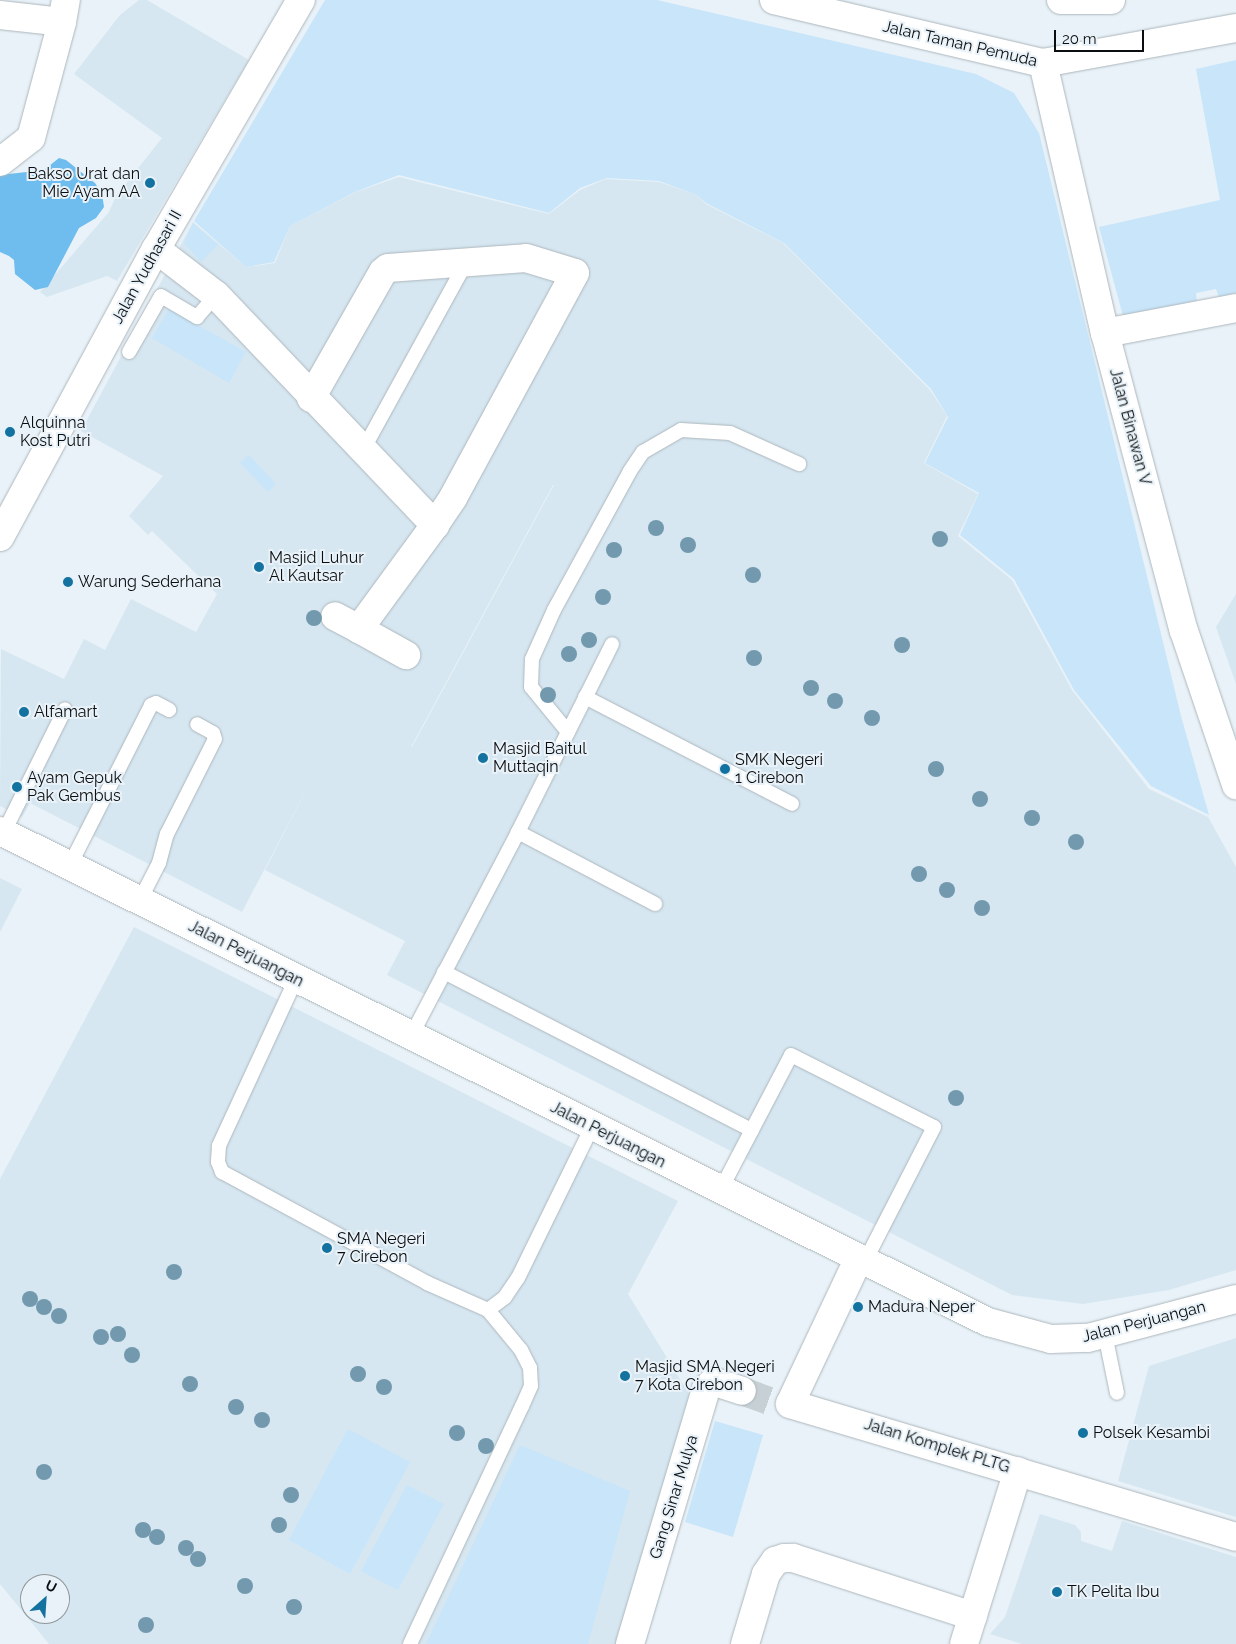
<!DOCTYPE html>
<html>
<head>
<meta charset="utf-8">
<style>
	body { margin:0 }
	#map { position:relative; width:1236px; height:1644px; overflow:hidden; background:#e8f2f8; font-family:Raleway,sans-serif }
	div>[style] { position:absolute }
	.built>* { inset:0; background:#d6e7f1 }
	.green>* { inset:0; background:#c8e5f9 }
	.forest>* { inset:0; background:#6ebdee }
	.street-tunnel>* { height:28px; margin-top:-14px; transform-origin:0; background:repeating-linear-gradient(90deg,#c7d0d5 0 28px,transparent 0 42px) }
	.roads { filter:drop-shadow(0 0 1px #adb6bc) drop-shadow(0 0 1px #adb6bc) }
	.lane>* { height:14px; margin:-7px; padding:0 7px; transform-origin:7px; border-radius:7px; background:#fff }
	.street>* { height:28px; margin:-14px; padding:0 14px; transform-origin:14px; border-radius:14px; background:#fff }
	.secondary>* { height:28px; margin:-14px; padding:0 14px; transform-origin:14px; border-radius:14px; background:#fff }
	.trees>* { width:16px; height:16px; margin:-8px; border-radius:50%; background:#7299ae }
	.dots>* { width:14px; height:14px; translate:-50% -50%; box-sizing:border-box; border:2px solid #e8f2f8; border-radius:50% }
	span { translate:-50% -50%; white-space:nowrap; text-align:center; line-height:1.15; -webkit-text-stroke:4px #e8f2f8; paint-order:stroke }
	.street-label { font-size:16px; color:#0b0e10 }
	.poi-label { font-size:16px; color:#0b0e10 }
	.right { translate:-100% -50%; text-align:right }
	.left { translate:0 -50%; text-align:left }
	.north { position:absolute; left:20px; top:1574px; width:50px; height:50px; box-sizing:border-box; background:#e8f2f8; border:1px solid #90979b; border-radius:50%; rotate:26deg; font-size:14px; font-weight:700; line-height:20px; text-align:center; color:#0b0e10 }
	.north::after { content:''; display:block; margin:auto; width:18px; height:22px; background:#1472a0; clip-path:polygon(50% 0,100% 100%,50% 72%,0 100%) }
	.scale { position:absolute; left:1054px; top:30px; width:90px; height:22px; box-sizing:border-box; border:2px solid #0b0e10; border-top:0; padding-left:6px; font-size:15px; line-height:18px; white-space:nowrap; color:#0b0e10; -webkit-text-stroke:4px #e8f2f8; paint-order:stroke }
</style>
</head>
<body>
<div id="map">
	<div class="built">
		<i style="clip-path:polygon(139px 0,147px 0,249px 60px,117px 281px,107px 276px,47px 297px,40px 292px,109px 212px,116px 196px,162px 138px,74px 74px,120px 15px)"></i>
		<i style="clip-path:polygon(evenodd,399px 177px,549px 214px,580px 190px,606px 179px,659px 182px,697px 195px,706px 204px,783px 243px,930px 390px,947px 416px,924px 463px,978px 494px,958px 536px,1012px 580px,1072px 690px,1149px 789px,1208px 817px,1236px 867px,1236px 1270px,1169px 1290px,1083px 1304px,1012px 1295px,387px 975px,405px 941px,265px 870px,315px 773px,242px 912px,30px 803px,22px 817px,0 806px,1px 649px,64px 679px,84px 639px,105px 650px,131px 599px,196px 632px,217px 594px,152px 531px,148px 535px,129px 516px,163px 476px,81px 431px,193px 222px,246px 267px,275px 263px,290px 226px,356px 192px,399px 177px,554px 485px,412px 747px,411px 747px,553px 485px,554px 485px)"></i>
		<i style="clip-path:polygon(1236px 594px,1236px 684px,1216px 627px)"></i>
		<i style="clip-path:polygon(0 878px,22px 889px,0 932px)"></i>
		<i style="clip-path:polygon(evenodd,134px 927px,678px 1201px,628px 1294px,697px 1407px,624px 1644px,49px 1644px,0 1584px,0 1179px,134px 927px,30px 1584px,60px 1584px,60px 1614px,30px 1614px,30px 1584px)"></i>
		<i style="clip-path:polygon(1236px 1338px,1236px 1517px,1118px 1481px,1149px 1366px)"></i>
		<i style="clip-path:polygon(1040px 1514px,1075px 1525px,1081px 1532px,1081px 1541px,1112px 1551px,1122px 1521px,1236px 1557px,1236px 1644px,1022px 1644px,990px 1634px,1005px 1617px)"></i>
	</div>
	<div class="green">
		<i style="clip-path:polygon(325px 0,657px 0,976px 74px,1014px 93px,1039px 133px,1181px 716px,1209px 815px,1151px 786px,1074px 690px,1014px 579px,960px 535px,979px 493px,925px 463px,948px 417px,931px 389px,784px 243px,706px 203px,697px 195px,659px 181px,607px 178px,580px 188px,549px 213px,399px 175px,355px 192px,290px 226px,274px 262px,246px 267px,194px 221px)"></i>
		<i style="clip-path:polygon(1236px 60px,1236px 293px,1219px 297px,1216px 289px,1196px 293px,1197px 303px,1123px 316px,1099px 227px,1220px 200px,1196px 69px)"></i>
		<i style="clip-path:polygon(193px 223px,218px 245px,201px 262px,184px 243px)"></i>
		<i style="clip-path:polygon(169px 309px,246px 352px,229px 383px,152px 338px)"></i>
		<i style="clip-path:polygon(249px 455px,276px 484px,268px 492px,240px 463px)"></i>
		<i style="clip-path:polygon(715px 1421px,763px 1435px,733px 1537px,685px 1522px)"></i>
		<i style="clip-path:polygon(348px 1429px,410px 1462px,350px 1574px,289px 1540px)"></i>
		<i style="clip-path:polygon(520px 1445px,630px 1491px,588px 1644px,426px 1644px)"></i>
		<i style="clip-path:polygon(407px 1485px,444px 1504px,398px 1590px,361px 1571px)"></i>
	</div>
	<div class="forest">
		<i style="clip-path:polygon(59px 158px,66px 160px,95px 183px,102px 194px,104px 207px,96px 218px,79px 228px,48px 287px,35px 290px,15px 274px,14px 260px,9px 256px,0 252px,0 175px,44px 170px)"></i>
	</div>
	<div class="street-tunnel">
		<i style="left:742px;top:1391px;width:38px;rotate:20deg"></i>
	</div>
	<div class="roads">
		<div class="lane">
			<i style="left:129px;top:352px;width:64px;rotate:-60.3deg"></i>
			<i style="left:161px;top:296px;width:42px;rotate:30.3deg"></i>
			<i style="left:197px;top:317px;width:29px;rotate:-49deg"></i>
			<i style="left:363px;top:450px;width:213px;rotate:-61.2deg"></i>
			<i style="left:585px;top:697px;width:233px;rotate:27.3deg"></i>
			<i style="left:568px;top:732px;width:58px;rotate:-129.4deg"></i>
			<i style="left:531px;top:687px;width:28px;rotate:-88deg"></i>
			<i style="left:532px;top:659px;width:54px;rotate:-65.8deg"></i>
			<i style="left:554px;top:610px;width:158px;rotate:-61.3deg"></i>
			<i style="left:630px;top:471px;width:23px;rotate:-56deg"></i>
			<i style="left:643px;top:452px;width:44px;rotate:-30.1deg"></i>
			<i style="left:681px;top:430px;width:49px;rotate:3.5deg"></i>
			<i style="left:730px;top:433px;width:76px;rotate:24.2deg"></i>
			<i style="left:4px;top:832px;width:137px;rotate:-63.6deg"></i>
			<i style="left:518px;top:832px;width:155px;rotate:27.7deg"></i>
			<i style="left:70px;top:865px;width:179px;rotate:-63.1deg"></i>
			<i style="left:151px;top:705px;width:5px;rotate:-22deg"></i>
			<i style="left:156px;top:703px;width:15px;rotate:28deg"></i>
			<i style="left:140px;top:900px;width:42px;rotate:-62.8deg"></i>
			<i style="left:159px;top:863px;width:30px;rotate:-75deg"></i>
			<i style="left:167px;top:834px;width:106px;rotate:-63.2deg"></i>
			<i style="left:215px;top:739px;width:6px;rotate:-108deg"></i>
			<i style="left:213px;top:733px;width:18px;rotate:-151deg"></i>
			<i style="left:444px;top:972px;width:346px;rotate:27.2deg"></i>
			<i style="left:296px;top:979px;width:184px;rotate:114.8deg"></i>
			<i style="left:219px;top:1146px;width:16px;rotate:94deg"></i>
			<i style="left:218px;top:1162px;width:11px;rotate:68deg"></i>
			<i style="left:222px;top:1172px;width:233px;rotate:28.4deg"></i>
			<i style="left:427px;top:1283px;width:67px;rotate:23.9deg"></i>
			<i style="left:488px;top:1310px;width:52px;rotate:50.5deg"></i>
			<i style="left:521px;top:1350px;width:20px;rotate:63deg"></i>
			<i style="left:530px;top:1368px;width:18px;rotate:87deg"></i>
			<i style="left:531px;top:1386px;width:22px;rotate:114deg"></i>
			<i style="left:522px;top:1406px;width:263px;rotate:115.2deg"></i>
			<i style="left:411px;top:1036px;width:230px;rotate:-62.3deg"></i>
			<i style="left:518px;top:832px;width:210px;rotate:-63.4deg"></i>
			<i style="left:720px;top:1191px;width:153px;rotate:-62.4deg"></i>
			<i style="left:791px;top:1055px;width:160px;rotate:26.7deg"></i>
			<i style="left:934px;top:1127px;width:153px;rotate:117.2deg"></i>
			<i style="left:488px;top:1310px;width:21px;rotate:-37deg"></i>
			<i style="left:505px;top:1297px;width:23px;rotate:-56deg"></i>
			<i style="left:518px;top:1278px;width:168px;rotate:-63.9deg"></i>
			<i style="left:1105px;top:1334px;width:60px;rotate:78.5deg"></i>
		</div>
		<div class="street">
			<i style="left:0;top:15px;width:62px;rotate:6.4deg"></i>
			<i style="left:62px;top:22px;width:22px;rotate:-80deg"></i>
			<i style="left:1043px;top:63px;width:277px;rotate:77.1deg"></i>
			<i style="left:1105px;top:333px;width:308px;rotate:75.2deg"></i>
			<i style="left:1184px;top:631px;width:163px;rotate:71.3deg"></i>
			<i style="left:0;top:162px;width:39px;rotate:-38deg"></i>
			<i style="left:31px;top:138px;width:120px;rotate:-75deg"></i>
			<i style="left:156px;top:249px;width:76px;rotate:37.5deg"></i>
			<i style="left:216px;top:295px;width:318px;rotate:46.4deg"></i>
			<i style="left:435px;top:525px;width:129px;rotate:126.2deg"></i>
			<i style="left:359px;top:629px;width:27px;rotate:-152deg"></i>
			<i style="left:1105px;top:333px;width:133px;rotate:-10.8deg"></i>
			<i style="left:311px;top:398px;width:145px;rotate:-60.3deg"></i>
			<i style="left:383px;top:272px;width:6px;rotate:-39deg"></i>
			<i style="left:388px;top:268px;width:138px;rotate:-4.1deg"></i>
			<i style="left:526px;top:258px;width:51px;rotate:17deg"></i>
			<i style="left:575px;top:273px;width:256px;rotate:118.5deg"></i>
			<i style="left:453px;top:498px;width:32px;rotate:124deg"></i>
			<i style="left:359px;top:629px;width:54px;rotate:29deg"></i>
			<i style="left:858px;top:1260px;width:159px;rotate:115.3deg"></i>
			<i style="left:790px;top:1404px;width:465px;rotate:16.6deg"></i>
			<i style="left:630px;top:1644px;width:266px;rotate:-73.4deg"></i>
			<i style="left:706px;top:1389px;width:8px;rotate:-45deg"></i>
			<i style="left:712px;top:1383px;width:6px"></i>
			<i style="left:718px;top:1383px;width:25px;rotate:18deg"></i>
			<i style="left:745px;top:1644px;width:73px;rotate:-73.3deg"></i>
			<i style="left:766px;top:1574px;width:16px;rotate:-55deg"></i>
			<i style="left:775px;top:1561px;width:9px;rotate:-18deg"></i>
			<i style="left:784px;top:1558px;width:9px"></i>
			<i style="left:793px;top:1558px;width:189px;rotate:17.9deg"></i>
			<i style="left:964px;top:1644px;width:181px;rotate:-72.7deg"></i>
		</div>
		<div class="secondary">
			<i style="left:774px;top:0;width:276px;rotate:13.2deg"></i>
			<i style="left:1043px;top:63px;width:196px;rotate:-10.3deg"></i>
			<i style="left:1061px;top:0;width:50px"></i>
			<i style="left:0;top:537px;width:328px;rotate:-61.6deg"></i>
			<i style="left:156px;top:249px;width:288px;rotate:-59.8deg"></i>
			<i style="left:0;top:831px;width:1103px;rotate:26.43deg"></i>
			<i style="left:988px;top:1322px;width:65px;rotate:15.1deg"></i>
			<i style="left:1051px;top:1339px;width:37px;rotate:-2deg"></i>
			<i style="left:1088px;top:1338px;width:153px;rotate:-14.8deg"></i>
		</div>
	</div>
	<div class="trees">
		<i style="left:656px;top:528px"></i>
		<i style="left:940px;top:539px"></i>
		<i style="left:688px;top:545px"></i>
		<i style="left:614px;top:550px"></i>
		<i style="left:753px;top:575px"></i>
		<i style="left:603px;top:597px"></i>
		<i style="left:314px;top:618px"></i>
		<i style="left:589px;top:640px"></i>
		<i style="left:902px;top:645px"></i>
		<i style="left:569px;top:654px"></i>
		<i style="left:754px;top:658px"></i>
		<i style="left:811px;top:688px"></i>
		<i style="left:548px;top:695px"></i>
		<i style="left:835px;top:701px"></i>
		<i style="left:872px;top:718px"></i>
		<i style="left:936px;top:769px"></i>
		<i style="left:980px;top:799px"></i>
		<i style="left:1032px;top:818px"></i>
		<i style="left:1076px;top:842px"></i>
		<i style="left:919px;top:874px"></i>
		<i style="left:947px;top:890px"></i>
		<i style="left:982px;top:908px"></i>
		<i style="left:956px;top:1098px"></i>
		<i style="left:174px;top:1272px"></i>
		<i style="left:30px;top:1299px"></i>
		<i style="left:44px;top:1307px"></i>
		<i style="left:59px;top:1316px"></i>
		<i style="left:118px;top:1334px"></i>
		<i style="left:101px;top:1337px"></i>
		<i style="left:132px;top:1355px"></i>
		<i style="left:358px;top:1374px"></i>
		<i style="left:190px;top:1384px"></i>
		<i style="left:384px;top:1387px"></i>
		<i style="left:236px;top:1407px"></i>
		<i style="left:262px;top:1420px"></i>
		<i style="left:457px;top:1433px"></i>
		<i style="left:486px;top:1446px"></i>
		<i style="left:44px;top:1472px"></i>
		<i style="left:291px;top:1495px"></i>
		<i style="left:279px;top:1525px"></i>
		<i style="left:143px;top:1530px"></i>
		<i style="left:157px;top:1537px"></i>
		<i style="left:186px;top:1548px"></i>
		<i style="left:198px;top:1559px"></i>
		<i style="left:245px;top:1586px"></i>
		<i style="left:294px;top:1607px"></i>
		<i style="left:146px;top:1625px"></i>
	</div>
	<div class="dots">
		<i style="left:150px;top:183px;background:#1472a0"></i>
		<i style="left:10px;top:432px;background:#1472a0"></i>
		<i style="left:259px;top:567px;background:#1472a0"></i>
		<i style="left:68px;top:582px;background:#1472a0"></i>
		<i style="left:24px;top:712px;background:#1472a0"></i>
		<i style="left:483px;top:758px;background:#1472a0"></i>
		<i style="left:725px;top:769px;background:#1472a0"></i>
		<i style="left:17px;top:787px;background:#1472a0"></i>
		<i style="left:327px;top:1248px;background:#1472a0"></i>
		<i style="left:858px;top:1307px;background:#1472a0"></i>
		<i style="left:625px;top:1376px;background:#1472a0"></i>
		<i style="left:1083px;top:1433px;background:#1472a0"></i>
		<i style="left:1057px;top:1592px;background:#1472a0"></i>
	</div>
	<div class="street-label">
		<span style="left:960px;top:44px;rotate:13deg">Jalan Taman Pemuda</span>
		<span style="left:147px;top:267px;rotate:-61deg">Jalan Yudhasari II</span>
		<span style="left:1130px;top:427px;rotate:75deg">Jalan Binawan V</span>
		<span style="left:246px;top:954px;rotate:27deg">Jalan Perjuangan</span>
		<span style="left:608px;top:1135px;rotate:27deg">Jalan Perjuangan</span>
		<span style="left:1144px;top:1322px;rotate:-14deg">Jalan Perjuangan</span>
		<span style="left:937px;top:1446px;rotate:17deg">Jalan Komplek PLTG</span>
		<span style="left:674px;top:1497px;rotate:-73deg">Gang Sinar Mulya</span>
	</div>
	<div class="poi-label">
		<span class="right" style="left:140px;top:183px">Bakso Urat dan<br>Mie Ayam AA</span>
		<span class="left" style="left:20px;top:432px">Alquinna<br>Kost Putri</span>
		<span class="left" style="left:269px;top:567px">Masjid Luhur<br>Al Kautsar</span>
		<span class="left" style="left:78px;top:582px">Warung Sederhana</span>
		<span class="left" style="left:34px;top:712px">Alfamart</span>
		<span class="left" style="left:493px;top:758px">Masjid Baitul<br>Muttaqin</span>
		<span class="left" style="left:735px;top:769px">SMK Negeri<br>1 Cirebon</span>
		<span class="left" style="left:27px;top:787px">Ayam Gepuk<br>Pak Gembus</span>
		<span class="left" style="left:337px;top:1248px">SMA Negeri<br>7 Cirebon</span>
		<span class="left" style="left:868px;top:1307px">Madura Neper</span>
		<span class="left" style="left:635px;top:1376px">Masjid SMA Negeri<br>7 Kota Cirebon</span>
		<span class="left" style="left:1093px;top:1433px">Polsek Kesambi</span>
		<span class="left" style="left:1067px;top:1592px">TK Pelita Ibu</span>
	</div>
	<div class="north">U</div>
	<div class="scale">20 m</div>
</div>
</body>
</html>
